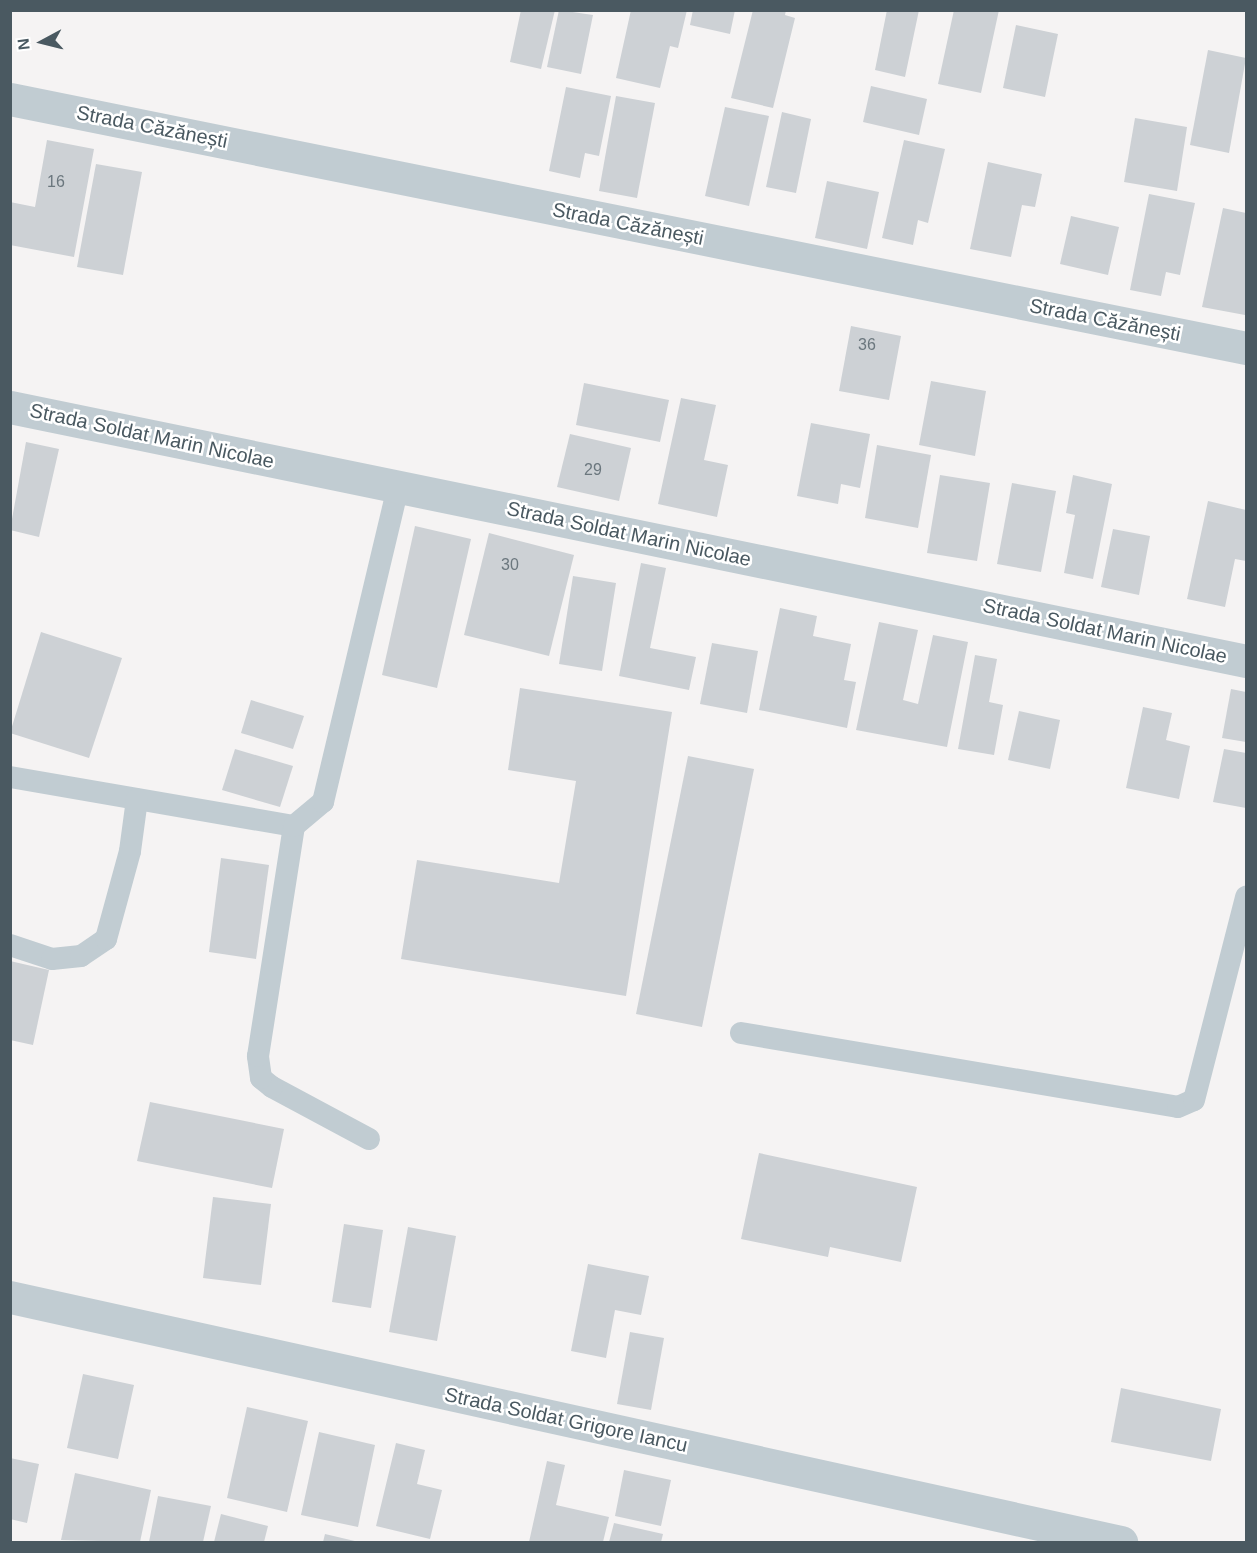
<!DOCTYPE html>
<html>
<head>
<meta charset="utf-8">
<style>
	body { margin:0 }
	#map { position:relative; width:1257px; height:1553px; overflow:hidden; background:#f5f3f3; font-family:Arial,sans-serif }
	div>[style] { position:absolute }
	.building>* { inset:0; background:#cdd1d5 }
	.service>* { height:22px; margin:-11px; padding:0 11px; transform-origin:11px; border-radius:11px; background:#c1ccd2 }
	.minor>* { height:33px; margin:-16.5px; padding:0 16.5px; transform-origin:16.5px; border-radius:16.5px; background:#c1ccd2 }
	span { translate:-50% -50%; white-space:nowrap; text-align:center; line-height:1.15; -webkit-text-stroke:5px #fff; paint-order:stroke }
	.number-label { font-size:16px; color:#6b777e }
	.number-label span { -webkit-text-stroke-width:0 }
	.street-label { font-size:20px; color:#4a5961 }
	.frame { position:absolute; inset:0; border:12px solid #4a5961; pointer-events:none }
	.north { position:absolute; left:12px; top:12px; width:60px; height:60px; -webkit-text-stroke:4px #fff; paint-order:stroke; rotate:263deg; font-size:16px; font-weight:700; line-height:24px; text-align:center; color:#4a5961 }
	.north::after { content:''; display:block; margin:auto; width:21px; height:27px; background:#4a5961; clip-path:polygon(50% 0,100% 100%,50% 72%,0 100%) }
</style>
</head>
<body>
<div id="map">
	<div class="building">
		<i style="clip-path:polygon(521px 10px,555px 10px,541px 69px,510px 62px)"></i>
		<i style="clip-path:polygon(559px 10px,593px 15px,581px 74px,547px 67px)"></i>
		<i style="clip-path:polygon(631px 10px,687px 10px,678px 48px,670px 46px,660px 88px,616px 78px)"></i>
		<i style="clip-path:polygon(693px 10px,735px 10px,730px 34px,690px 25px)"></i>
		<i style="clip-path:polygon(753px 10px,786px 10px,785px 15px,795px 18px,773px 108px,731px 98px)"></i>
		<i style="clip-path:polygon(887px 10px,919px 10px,905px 77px,875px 70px)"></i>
		<i style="clip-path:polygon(954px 10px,999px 10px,981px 93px,938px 84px)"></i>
		<i style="clip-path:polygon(1016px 25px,1058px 34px,1045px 97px,1003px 88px)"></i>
		<i style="clip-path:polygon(1208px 50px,1246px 58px,1229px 153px,1190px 145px)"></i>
		<i style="clip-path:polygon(871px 86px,927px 99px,919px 135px,863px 122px)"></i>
		<i style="clip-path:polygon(566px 87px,611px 96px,599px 156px,585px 153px,580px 178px,549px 171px)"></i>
		<i style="clip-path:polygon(616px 96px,655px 103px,637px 198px,599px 191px)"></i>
		<i style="clip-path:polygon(725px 107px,769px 116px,749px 206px,705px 196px)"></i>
		<i style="clip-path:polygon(782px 112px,811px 119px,796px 193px,766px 187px)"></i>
		<i style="clip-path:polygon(1135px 118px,1187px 127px,1177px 191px,1124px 182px)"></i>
		<i style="clip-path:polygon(47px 140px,94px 149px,74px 257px,10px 245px,10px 202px,35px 207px)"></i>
		<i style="clip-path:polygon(904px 140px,945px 149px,928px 223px,918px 220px,913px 245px,882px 238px)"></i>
		<i style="clip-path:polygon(988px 162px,1042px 174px,1035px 207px,1022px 205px,1011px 257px,970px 249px)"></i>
		<i style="clip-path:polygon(96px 164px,142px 172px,123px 275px,77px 267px)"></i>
		<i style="clip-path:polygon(827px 181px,879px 192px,867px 249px,815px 238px)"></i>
		<i style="clip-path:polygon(1149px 194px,1195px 203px,1180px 275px,1166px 272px,1161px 296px,1130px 290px)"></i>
		<i style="clip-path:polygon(1223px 208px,1246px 213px,1245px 315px,1202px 307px)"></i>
		<i style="clip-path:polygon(1071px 216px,1119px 227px,1108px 275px,1060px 264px)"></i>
		<i style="clip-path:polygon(851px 326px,901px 336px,889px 400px,839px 391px)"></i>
		<i style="clip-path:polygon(931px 381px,986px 391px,975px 456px,919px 445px)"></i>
		<i style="clip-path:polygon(584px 383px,669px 400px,660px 442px,576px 425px)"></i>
		<i style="clip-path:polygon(681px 398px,716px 405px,704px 460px,728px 465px,717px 517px,658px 504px)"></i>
		<i style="clip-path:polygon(811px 423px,870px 434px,860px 488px,841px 484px,838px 504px,797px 496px)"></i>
		<i style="clip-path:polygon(570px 434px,631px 448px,619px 501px,557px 487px)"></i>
		<i style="clip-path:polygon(26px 442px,59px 449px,39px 537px,10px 530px)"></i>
		<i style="clip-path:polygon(877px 445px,931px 455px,918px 528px,865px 518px)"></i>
		<i style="clip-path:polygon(940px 475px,990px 483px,977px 561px,927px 553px)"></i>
		<i style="clip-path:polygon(1073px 475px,1112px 484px,1093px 579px,1064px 573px,1075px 515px,1066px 513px)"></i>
		<i style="clip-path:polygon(1012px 483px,1056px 491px,1041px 572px,997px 564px)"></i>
		<i style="clip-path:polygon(1208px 501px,1246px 510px,1246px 561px,1235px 559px,1225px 607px,1187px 599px)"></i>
		<i style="clip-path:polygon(415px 526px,471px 539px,437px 688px,382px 675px)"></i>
		<i style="clip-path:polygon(1113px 529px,1150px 536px,1139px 595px,1101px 587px)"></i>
		<i style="clip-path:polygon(489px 533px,574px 555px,549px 656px,464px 635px)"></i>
		<i style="clip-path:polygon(641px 563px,666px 568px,650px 648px,696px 657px,689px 690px,619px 676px)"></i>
		<i style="clip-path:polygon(573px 576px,616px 583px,602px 671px,559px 664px)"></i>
		<i style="clip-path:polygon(780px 608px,817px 616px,813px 636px,851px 644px,844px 680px,856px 682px,847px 728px,759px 710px)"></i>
		<i style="clip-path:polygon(879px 622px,918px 630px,903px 700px,918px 704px,933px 635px,968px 642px,947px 747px,856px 730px)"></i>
		<i style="clip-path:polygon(41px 632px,122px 658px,89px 758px,10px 733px)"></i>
		<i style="clip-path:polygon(712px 643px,758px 651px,747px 713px,700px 704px)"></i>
		<i style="clip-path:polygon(975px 655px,997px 659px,989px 702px,1003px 705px,994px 755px,958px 749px)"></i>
		<i style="clip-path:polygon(520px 688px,672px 712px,626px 996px,401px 959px,417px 860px,559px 883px,576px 781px,508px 770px)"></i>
		<i style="clip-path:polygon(1231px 689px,1246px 692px,1246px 742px,1222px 738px)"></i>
		<i style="clip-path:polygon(251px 700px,304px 716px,293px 749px,241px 733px)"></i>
		<i style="clip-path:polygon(1143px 707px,1172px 713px,1166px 740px,1190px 746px,1179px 799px,1126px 788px)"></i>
		<i style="clip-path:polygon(1019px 711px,1060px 720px,1050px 769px,1008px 760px)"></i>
		<i style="clip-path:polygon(235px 749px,293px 766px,280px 807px,222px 790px)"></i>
		<i style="clip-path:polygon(1224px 749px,1246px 753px,1246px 808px,1213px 802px)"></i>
		<i style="clip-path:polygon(688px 756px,754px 769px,702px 1027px,636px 1014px)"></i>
		<i style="clip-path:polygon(221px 858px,269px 865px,256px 959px,209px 952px)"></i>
		<i style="clip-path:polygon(10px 961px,49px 970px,33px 1045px,10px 1040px)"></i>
		<i style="clip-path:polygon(150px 1102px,284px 1129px,272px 1188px,137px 1161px)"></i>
		<i style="clip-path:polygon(759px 1153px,917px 1187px,901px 1262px,830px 1247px,828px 1257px,741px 1239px)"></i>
		<i style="clip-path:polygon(213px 1197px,271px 1204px,261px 1285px,203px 1278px)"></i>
		<i style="clip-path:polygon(344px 1224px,383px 1230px,371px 1308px,332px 1302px)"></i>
		<i style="clip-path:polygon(408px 1227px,456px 1236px,437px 1341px,389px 1332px)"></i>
		<i style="clip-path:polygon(588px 1264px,649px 1276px,641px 1315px,615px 1310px,606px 1358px,571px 1351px)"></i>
		<i style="clip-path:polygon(630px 1332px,664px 1338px,651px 1410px,617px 1404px)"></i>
		<i style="clip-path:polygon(83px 1374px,134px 1385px,118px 1459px,67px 1448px)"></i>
		<i style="clip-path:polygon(1121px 1388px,1221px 1409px,1211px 1461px,1111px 1442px)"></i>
		<i style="clip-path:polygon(247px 1407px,308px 1421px,287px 1512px,227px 1498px)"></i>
		<i style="clip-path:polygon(319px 1432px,375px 1445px,358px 1527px,301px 1515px)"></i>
		<i style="clip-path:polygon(396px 1443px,425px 1450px,417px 1484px,442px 1490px,430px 1539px,376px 1526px)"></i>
		<i style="clip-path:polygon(10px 1458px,39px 1464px,27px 1523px,10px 1519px)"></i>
		<i style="clip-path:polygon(547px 1461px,565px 1465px,556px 1505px,609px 1517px,603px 1542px,529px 1542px)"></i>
		<i style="clip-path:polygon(624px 1470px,671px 1480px,661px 1526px,615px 1516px)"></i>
		<i style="clip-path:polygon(75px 1473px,151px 1490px,140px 1542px,61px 1540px)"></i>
		<i style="clip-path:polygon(158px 1496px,211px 1506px,203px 1542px,149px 1542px)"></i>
		<i style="clip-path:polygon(221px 1514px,268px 1526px,264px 1542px,214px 1542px)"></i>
		<i style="clip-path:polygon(614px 1523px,663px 1534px,661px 1542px,609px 1542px)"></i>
		<i style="clip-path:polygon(325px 1534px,359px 1542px,323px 1542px)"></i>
	</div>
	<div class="service">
		<i style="left:10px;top:777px;width:288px;rotate:9.8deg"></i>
		<i style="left:10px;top:945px;width:44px;rotate:18.4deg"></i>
		<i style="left:52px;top:959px;width:29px;rotate:-6deg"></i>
		<i style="left:81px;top:956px;width:30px;rotate:-34deg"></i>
		<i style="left:106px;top:939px;width:91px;rotate:-74.7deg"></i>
		<i style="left:130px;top:851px;width:52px;rotate:-82.3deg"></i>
		<i style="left:741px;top:1033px;width:443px;rotate:9.6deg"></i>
		<i style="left:1178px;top:1107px;width:17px;rotate:-24deg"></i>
		<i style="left:1194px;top:1100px;width:210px;rotate:-75.6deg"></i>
		<i style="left:369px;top:1139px;width:110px;rotate:-151.8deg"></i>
		<i style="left:272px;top:1087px;width:14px;rotate:-141deg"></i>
		<i style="left:261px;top:1078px;width:22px;rotate:-98deg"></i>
		<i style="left:258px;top:1056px;width:233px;rotate:-81.1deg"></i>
		<i style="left:294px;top:826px;width:38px;rotate:-40deg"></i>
		<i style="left:323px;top:802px;width:325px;rotate:-76.6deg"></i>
	</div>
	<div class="minor">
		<i style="left:10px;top:99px;width:1261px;rotate:11.39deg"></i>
		<i style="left:10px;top:407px;width:1262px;rotate:11.61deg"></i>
		<i style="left:10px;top:1297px;width:1138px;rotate:12.44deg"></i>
	</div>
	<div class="number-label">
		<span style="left:56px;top:182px">16</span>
		<span style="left:867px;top:345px">36</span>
		<span style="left:593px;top:470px">29</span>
		<span style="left:510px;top:565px">30</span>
	</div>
	<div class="street-label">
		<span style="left:152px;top:127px;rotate:11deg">Strada Căzănești</span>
		<span style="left:628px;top:224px;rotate:11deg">Strada Căzănești</span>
		<span style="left:1105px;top:320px;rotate:11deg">Strada Căzănești</span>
		<span style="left:152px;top:436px;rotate:12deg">Strada Soldat Marin Nicolae</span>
		<span style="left:629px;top:534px;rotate:12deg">Strada Soldat Marin Nicolae</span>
		<span style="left:1105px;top:631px;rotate:12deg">Strada Soldat Marin Nicolae</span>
		<span style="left:566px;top:1420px;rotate:12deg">Strada Soldat Grigore Iancu</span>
	</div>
	<div class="frame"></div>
	<div class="north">N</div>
</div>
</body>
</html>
